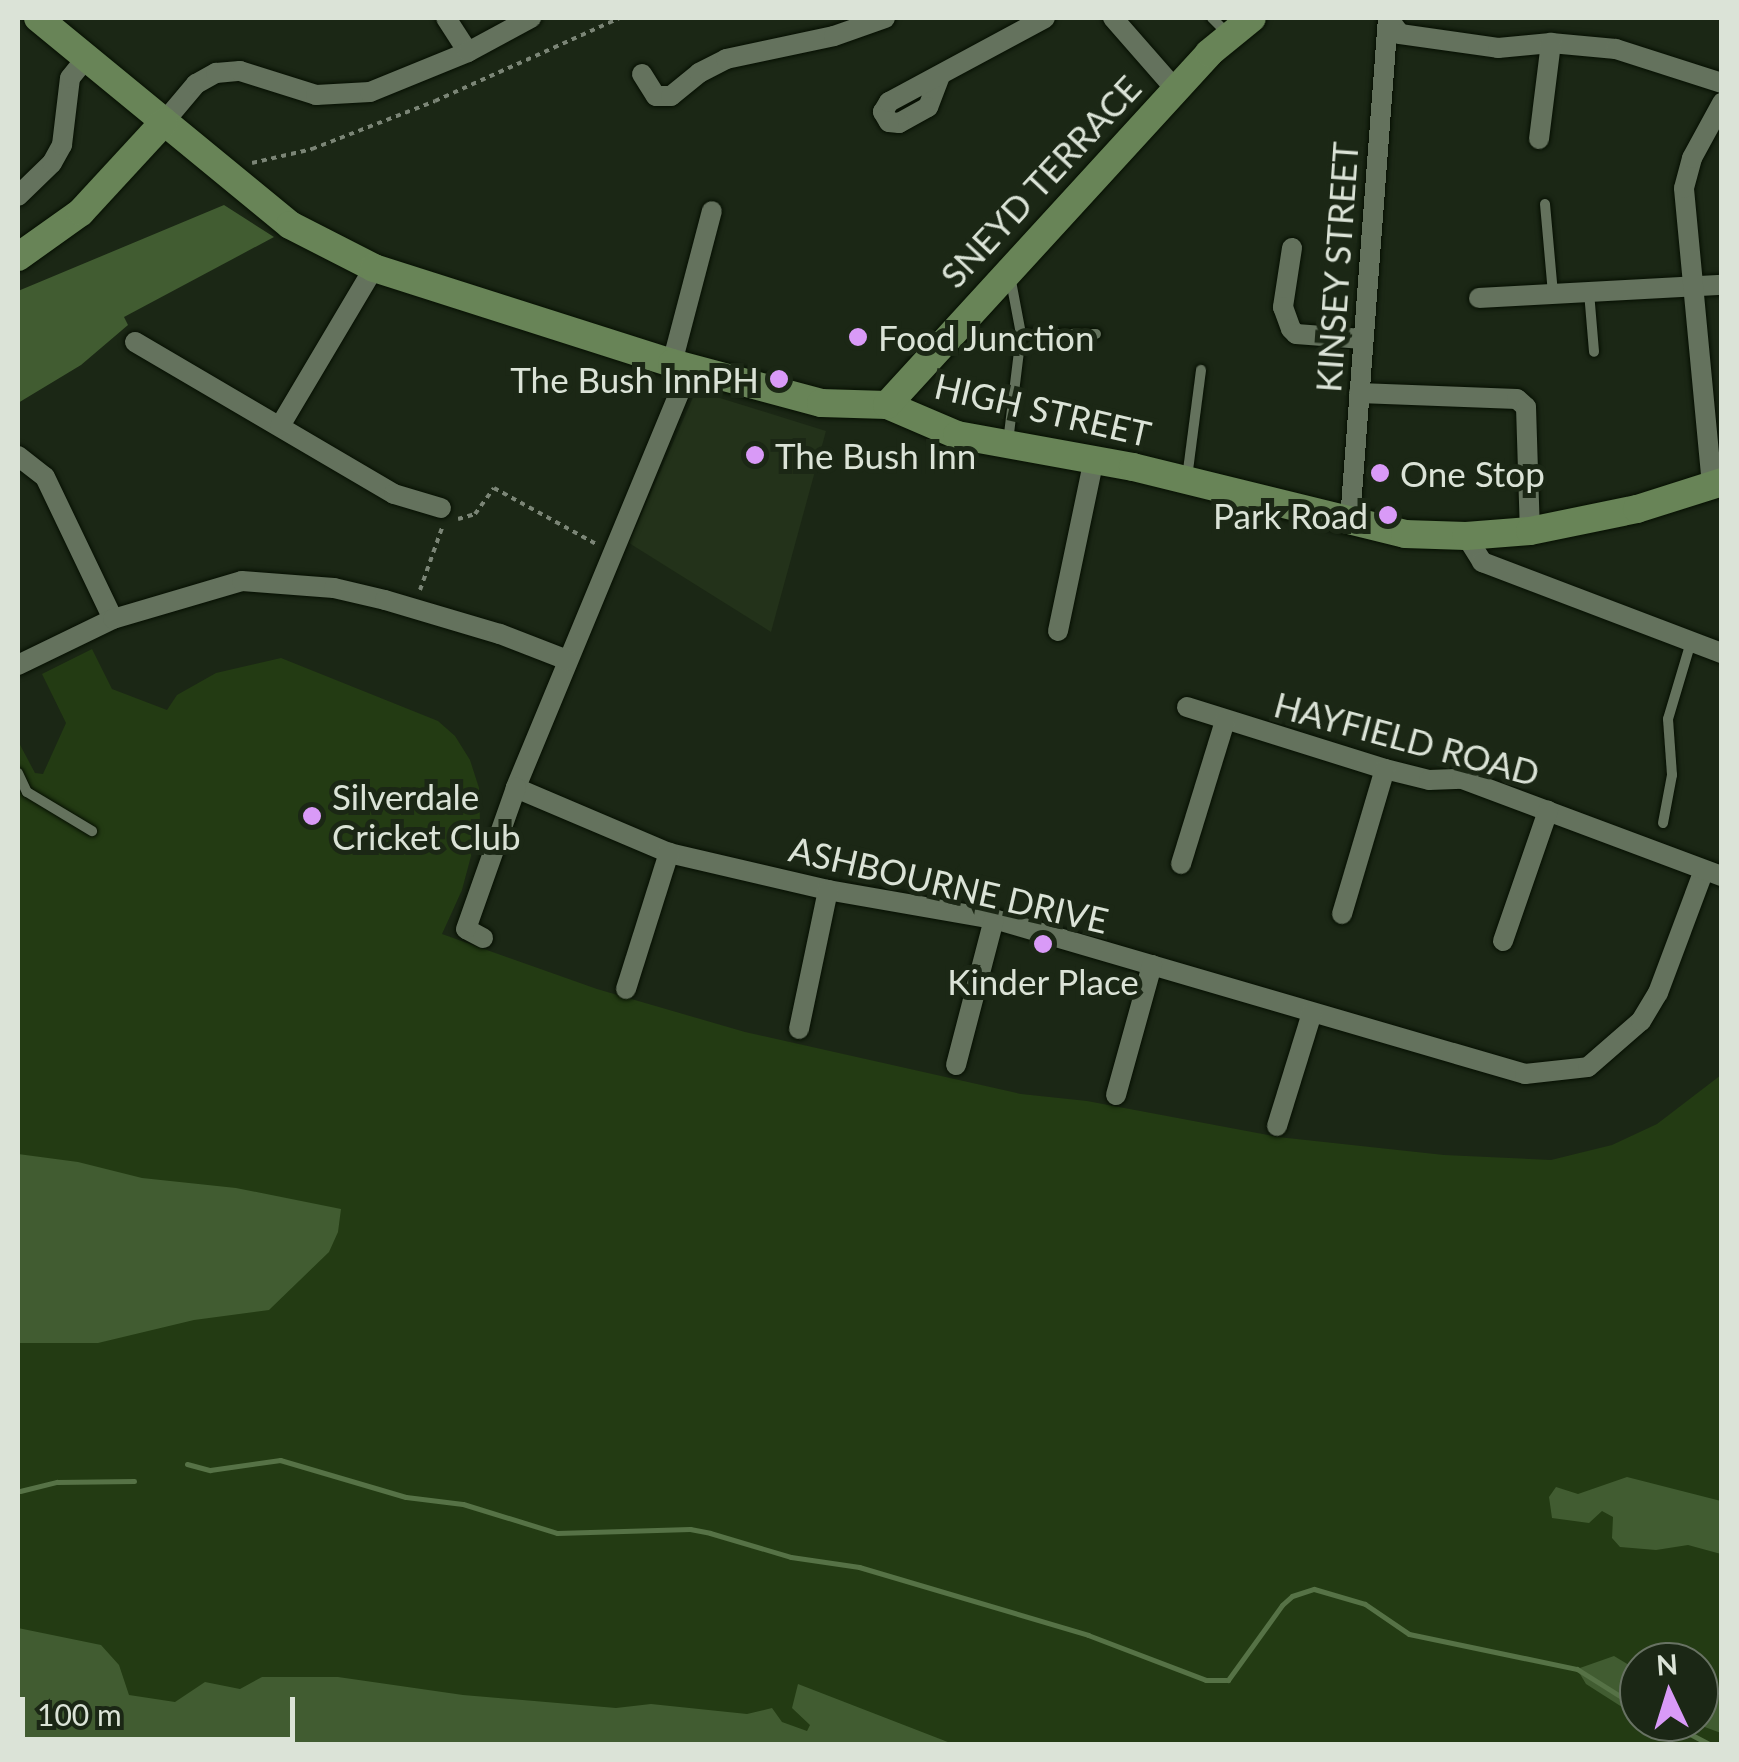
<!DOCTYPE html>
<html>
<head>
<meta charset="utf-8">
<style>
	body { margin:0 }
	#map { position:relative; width:1739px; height:1762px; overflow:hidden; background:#1b2715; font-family:Lato,sans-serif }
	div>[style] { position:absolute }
	.built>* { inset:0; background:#23321a }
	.green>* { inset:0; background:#233b13 }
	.forest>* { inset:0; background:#415c31 }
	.stream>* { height:5px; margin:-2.5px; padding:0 2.5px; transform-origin:2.5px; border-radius:2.5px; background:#567246 }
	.path>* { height:4px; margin-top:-2px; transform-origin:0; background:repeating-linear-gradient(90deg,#7b8576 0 5px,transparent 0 10px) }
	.roads { filter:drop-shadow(0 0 2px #060f02) drop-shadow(0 0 2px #060f02) }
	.lane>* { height:10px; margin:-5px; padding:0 5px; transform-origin:5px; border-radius:5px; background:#64725d }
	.street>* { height:20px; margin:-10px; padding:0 10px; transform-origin:10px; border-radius:10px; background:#64725d }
	.secondary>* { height:28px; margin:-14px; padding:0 14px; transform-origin:14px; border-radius:14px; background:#688457 }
	.dots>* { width:28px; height:28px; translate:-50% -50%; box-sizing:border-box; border:5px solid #1b2715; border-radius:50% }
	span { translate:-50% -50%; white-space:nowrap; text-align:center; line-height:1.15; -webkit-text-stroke:10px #1b2715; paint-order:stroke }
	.street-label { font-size:35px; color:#dbe3d7 }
	.poi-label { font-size:35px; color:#dbe3d7 }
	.left { translate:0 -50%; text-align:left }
	.right { translate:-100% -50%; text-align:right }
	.frame { position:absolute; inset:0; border:20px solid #dbe3d7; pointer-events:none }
	.north { position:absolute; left:1619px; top:1642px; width:100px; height:100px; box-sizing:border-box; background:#1b2715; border:2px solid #687263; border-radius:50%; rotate:356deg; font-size:28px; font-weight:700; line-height:40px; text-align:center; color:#dbe3d7 }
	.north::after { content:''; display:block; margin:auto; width:35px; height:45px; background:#d99af7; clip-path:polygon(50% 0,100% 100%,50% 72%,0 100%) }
	.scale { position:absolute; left:20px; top:1697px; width:275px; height:45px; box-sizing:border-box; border:5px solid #dbe3d7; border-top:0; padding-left:12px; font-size:30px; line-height:35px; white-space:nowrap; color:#dbe3d7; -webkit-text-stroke:8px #1b2715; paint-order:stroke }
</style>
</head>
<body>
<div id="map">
	<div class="built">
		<i style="clip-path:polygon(701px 392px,826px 431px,771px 632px,629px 543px,694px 395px)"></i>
	</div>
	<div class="green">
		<i style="clip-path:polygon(evenodd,92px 649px,112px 689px,167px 710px,177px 695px,216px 673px,281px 658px,438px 721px,455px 736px,470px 760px,479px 788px,480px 822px,462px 890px,442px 934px,597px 989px,745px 1032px,1021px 1094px,1087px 1101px,1278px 1137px,1444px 1155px,1551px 1160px,1612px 1145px,1657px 1124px,1721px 1075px,1721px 1744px,18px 1744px,18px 741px,35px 773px,43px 774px,66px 723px,42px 674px,92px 649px,1639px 1662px,1699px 1662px,1699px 1722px,1639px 1722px,1639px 1662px)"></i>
	</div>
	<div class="forest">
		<i style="clip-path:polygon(224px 205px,274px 237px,124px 317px,128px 325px,81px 365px,18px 403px,18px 291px)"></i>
		<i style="clip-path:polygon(18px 1154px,78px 1162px,142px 1178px,236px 1188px,341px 1209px,338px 1232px,329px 1252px,269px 1310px,194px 1320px,98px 1343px,18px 1343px)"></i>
		<i style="clip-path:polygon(1627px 1477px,1721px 1501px,1721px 1554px,1688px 1545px,1656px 1550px,1620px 1547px,1612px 1538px,1613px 1517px,1602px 1511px,1589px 1523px,1552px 1518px,1549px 1497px,1556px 1487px,1578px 1494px)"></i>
		<i style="clip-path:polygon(18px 1628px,101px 1645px,119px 1665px,129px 1695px,175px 1702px,205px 1682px,240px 1689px,262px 1677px,338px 1677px,463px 1695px,616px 1708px,651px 1704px,747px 1714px,772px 1708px,782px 1722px,807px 1731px,810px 1725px,792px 1708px,798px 1684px,953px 1744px,34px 1744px,30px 1741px,18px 1744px)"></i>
		<i style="clip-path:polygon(1614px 1656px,1639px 1671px,1639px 1712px,1622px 1707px,1586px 1684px,1577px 1669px)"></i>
		<i style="clip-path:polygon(1699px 1688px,1721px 1697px,1721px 1733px,1691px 1722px,1699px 1722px)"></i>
	</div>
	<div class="stream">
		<i style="left:187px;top:1464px;width:24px;rotate:15deg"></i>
		<i style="left:210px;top:1470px;width:71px;rotate:-8.1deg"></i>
		<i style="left:280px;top:1460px;width:131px;rotate:16.4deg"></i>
		<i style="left:406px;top:1497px;width:57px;rotate:7deg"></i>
		<i style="left:463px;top:1504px;width:98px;rotate:17.1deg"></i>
		<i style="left:557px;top:1533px;width:133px;rotate:-1.7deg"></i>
		<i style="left:690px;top:1529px;width:20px;rotate:11deg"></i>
		<i style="left:710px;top:1533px;width:84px;rotate:16.5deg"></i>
		<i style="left:791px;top:1557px;width:69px;rotate:8.4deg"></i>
		<i style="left:859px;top:1567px;width:239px;rotate:16.5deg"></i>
		<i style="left:1088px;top:1635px;width:126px;rotate:20.9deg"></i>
		<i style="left:1206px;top:1680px;width:22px"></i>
		<i style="left:1228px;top:1680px;width:92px;rotate:-54.2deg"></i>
		<i style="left:1282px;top:1605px;width:13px;rotate:-42deg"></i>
		<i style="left:1292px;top:1596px;width:23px;rotate:-18deg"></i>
		<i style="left:1314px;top:1589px;width:53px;rotate:16.4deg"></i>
		<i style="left:1365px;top:1604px;width:53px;rotate:34.3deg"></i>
		<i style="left:1409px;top:1634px;width:172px;rotate:11.8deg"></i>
		<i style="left:1577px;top:1669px;width:73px;rotate:32.2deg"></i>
		<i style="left:20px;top:1491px;width:38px;rotate:-14deg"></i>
		<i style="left:57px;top:1482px;width:77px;rotate:-0.7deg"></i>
		<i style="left:1667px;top:1722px;width:47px;rotate:27.6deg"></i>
	</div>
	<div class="path">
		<i style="left:252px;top:163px;width:62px;rotate:-13.1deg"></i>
		<i style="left:312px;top:149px;width:132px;rotate:-21.3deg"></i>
		<i style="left:435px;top:101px;width:203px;rotate:-24.2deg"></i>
		<i style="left:458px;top:519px;width:18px;rotate:-16deg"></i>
		<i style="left:475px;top:514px;width:32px;rotate:-54deg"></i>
		<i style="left:494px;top:488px;width:119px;rotate:28.7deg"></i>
		<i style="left:420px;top:590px;width:66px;rotate:-70.5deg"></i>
	</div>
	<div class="roads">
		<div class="lane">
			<i style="left:1212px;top:18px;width:24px;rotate:45deg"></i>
			<i style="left:1545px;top:204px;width:90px;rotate:84.9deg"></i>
			<i style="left:1589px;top:292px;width:60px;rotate:85.2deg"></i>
			<i style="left:1021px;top:334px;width:75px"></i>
			<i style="left:1008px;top:442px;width:109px;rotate:-83.1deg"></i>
			<i style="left:1021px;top:334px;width:59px;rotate:-100.7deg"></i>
			<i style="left:1187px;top:478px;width:109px;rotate:-82.6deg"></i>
			<i style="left:18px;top:773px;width:21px;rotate:65deg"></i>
			<i style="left:27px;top:792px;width:76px;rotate:31deg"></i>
			<i style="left:1663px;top:823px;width:49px;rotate:-79.4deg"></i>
			<i style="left:1672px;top:775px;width:56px;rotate:-94.1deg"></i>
			<i style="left:1668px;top:719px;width:80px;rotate:-73.4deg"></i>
		</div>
		<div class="street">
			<i style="left:446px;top:18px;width:40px;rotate:57.1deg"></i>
			<i style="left:1113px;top:18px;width:96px;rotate:48.8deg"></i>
			<i style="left:1388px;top:18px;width:20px;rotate:53deg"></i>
			<i style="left:1400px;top:34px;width:99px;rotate:8.1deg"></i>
			<i style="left:1498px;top:48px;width:53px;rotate:-5.4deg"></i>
			<i style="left:1551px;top:43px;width:65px;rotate:5.3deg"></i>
			<i style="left:1616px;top:49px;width:111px;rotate:17.8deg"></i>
			<i style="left:642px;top:74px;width:26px;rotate:58deg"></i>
			<i style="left:656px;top:96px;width:15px"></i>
			<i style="left:671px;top:96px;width:36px;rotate:-39deg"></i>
			<i style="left:699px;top:73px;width:30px;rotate:-27deg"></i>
			<i style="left:726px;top:59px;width:110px;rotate:-12deg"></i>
			<i style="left:834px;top:36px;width:54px;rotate:-19.4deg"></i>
			<i style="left:940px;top:76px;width:33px;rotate:111deg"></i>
			<i style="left:928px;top:107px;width:33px;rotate:151deg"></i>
			<i style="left:899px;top:123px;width:10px;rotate:-174deg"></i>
			<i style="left:889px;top:122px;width:12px;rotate:-121deg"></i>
			<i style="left:883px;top:112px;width:12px;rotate:-59deg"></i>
			<i style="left:889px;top:102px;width:177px;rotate:-28.3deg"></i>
			<i style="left:164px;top:122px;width:50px;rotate:-49.9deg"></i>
			<i style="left:196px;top:84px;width:23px;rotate:-29deg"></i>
			<i style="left:216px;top:73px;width:24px;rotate:-5deg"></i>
			<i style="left:240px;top:71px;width:80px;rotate:17.5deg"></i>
			<i style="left:316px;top:95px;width:54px;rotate:-3.2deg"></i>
			<i style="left:370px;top:92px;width:106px;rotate:-22.2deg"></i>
			<i style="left:468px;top:52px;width:72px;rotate:-28.4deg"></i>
			<i style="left:1539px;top:139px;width:97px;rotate:-82.9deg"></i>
			<i style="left:18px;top:196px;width:47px;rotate:-44.1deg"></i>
			<i style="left:52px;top:163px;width:21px;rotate:-61deg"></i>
			<i style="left:62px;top:145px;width:67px;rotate:-83.2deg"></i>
			<i style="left:70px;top:78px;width:27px;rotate:-51deg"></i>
			<i style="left:1292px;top:248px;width:60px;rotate:98.7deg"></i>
			<i style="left:1283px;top:307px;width:23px;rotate:70deg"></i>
			<i style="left:1291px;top:329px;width:7px;rotate:45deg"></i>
			<i style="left:1296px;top:334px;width:67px;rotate:4.3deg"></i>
			<i style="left:1479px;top:298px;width:243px;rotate:-3.1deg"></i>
			<i style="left:135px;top:342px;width:300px;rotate:30.4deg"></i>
			<i style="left:394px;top:494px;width:49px;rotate:16.6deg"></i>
			<i style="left:672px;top:363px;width:157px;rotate:-75.3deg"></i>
			<i style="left:690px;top:367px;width:456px;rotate:112.5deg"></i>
			<i style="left:516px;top:788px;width:166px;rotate:23deg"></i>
			<i style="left:669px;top:853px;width:163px;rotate:13.1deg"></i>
			<i style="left:828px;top:890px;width:169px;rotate:9.9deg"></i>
			<i style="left:994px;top:919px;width:553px;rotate:16.27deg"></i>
			<i style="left:1525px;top:1074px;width:63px;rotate:-6.3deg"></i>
			<i style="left:1588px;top:1067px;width:70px;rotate:-41deg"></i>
			<i style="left:1641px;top:1021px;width:33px;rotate:-59deg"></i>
			<i style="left:1658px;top:993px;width:131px;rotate:-69.5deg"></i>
			<i style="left:1359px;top:393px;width:158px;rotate:2.2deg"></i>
			<i style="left:1517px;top:399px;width:12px;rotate:42deg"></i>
			<i style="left:1526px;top:407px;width:124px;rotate:88.2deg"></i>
			<i style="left:280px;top:426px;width:184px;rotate:-59.3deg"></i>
			<i style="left:18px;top:456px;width:34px;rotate:38deg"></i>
			<i style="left:45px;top:477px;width:157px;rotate:64.4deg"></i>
			<i style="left:1712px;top:485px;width:298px;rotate:-95.4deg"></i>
			<i style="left:1684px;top:188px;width:31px;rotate:-75deg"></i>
			<i style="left:1692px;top:158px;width:63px;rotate:-61.4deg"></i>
			<i style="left:1350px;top:520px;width:503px;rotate:-85.67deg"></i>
			<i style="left:1466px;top:536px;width:31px;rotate:58deg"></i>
			<i style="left:1482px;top:562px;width:257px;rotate:20.8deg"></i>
			<i style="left:1058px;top:631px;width:176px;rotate:-78.2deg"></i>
			<i style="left:18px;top:665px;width:106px;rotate:-25.8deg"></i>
			<i style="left:113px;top:619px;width:134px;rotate:-16.4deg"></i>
			<i style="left:242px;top:581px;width:92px;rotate:4.4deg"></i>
			<i style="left:334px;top:588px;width:52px;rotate:13.2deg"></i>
			<i style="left:385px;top:600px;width:120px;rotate:16.5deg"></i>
			<i style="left:500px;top:634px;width:72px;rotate:21.2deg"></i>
			<i style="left:1187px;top:707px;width:207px;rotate:17.4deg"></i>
			<i style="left:1385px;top:769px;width:45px;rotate:14deg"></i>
			<i style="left:1429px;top:780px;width:33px;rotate:-2deg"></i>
			<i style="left:1462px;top:779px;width:278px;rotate:20.5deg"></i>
			<i style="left:1181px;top:864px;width:150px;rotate:-72.9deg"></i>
			<i style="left:1342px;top:914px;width:151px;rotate:-73.5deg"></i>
			<i style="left:483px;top:938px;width:19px;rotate:-152deg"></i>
			<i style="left:466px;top:929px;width:150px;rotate:-70.5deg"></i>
			<i style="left:1503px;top:941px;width:138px;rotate:-70.9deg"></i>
			<i style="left:626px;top:989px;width:143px;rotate:-72.5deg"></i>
			<i style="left:799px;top:1029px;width:142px;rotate:-78.2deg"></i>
			<i style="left:956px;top:1065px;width:151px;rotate:-75.4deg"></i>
			<i style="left:1116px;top:1095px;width:135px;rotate:-74.5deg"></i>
			<i style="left:1277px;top:1126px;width:118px;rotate:-72.8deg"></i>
		</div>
		<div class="secondary">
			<i style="left:38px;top:18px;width:326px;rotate:39.4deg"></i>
			<i style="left:290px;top:225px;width:94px;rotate:27.1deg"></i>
			<i style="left:374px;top:268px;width:313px;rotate:17.7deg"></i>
			<i style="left:672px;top:363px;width:154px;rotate:15deg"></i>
			<i style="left:821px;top:403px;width:66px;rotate:1.7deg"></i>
			<i style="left:887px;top:405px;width:76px;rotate:23.2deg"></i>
			<i style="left:957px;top:435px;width:179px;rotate:10.3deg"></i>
			<i style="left:1133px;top:467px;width:280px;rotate:13.8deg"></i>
			<i style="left:1405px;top:534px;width:61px;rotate:1.9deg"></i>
			<i style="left:1466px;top:536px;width:64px;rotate:-4.5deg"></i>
			<i style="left:1530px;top:531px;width:109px;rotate:-11.6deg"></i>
			<i style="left:1637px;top:509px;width:89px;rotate:-17.6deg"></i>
			<i style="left:18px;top:257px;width:77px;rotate:-35.5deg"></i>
			<i style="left:81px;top:212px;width:122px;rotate:-47.3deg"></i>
			<i style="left:887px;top:405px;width:477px;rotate:-47.5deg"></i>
			<i style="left:1209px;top:53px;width:55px;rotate:-39.1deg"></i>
		</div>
	</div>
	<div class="dots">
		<i style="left:858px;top:337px;background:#d99af7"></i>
		<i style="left:779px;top:379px;background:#d99af7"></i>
		<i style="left:755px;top:455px;background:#d99af7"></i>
		<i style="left:1380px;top:473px;background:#d99af7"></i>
		<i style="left:1388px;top:515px;background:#d99af7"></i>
		<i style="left:312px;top:816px;background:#d99af7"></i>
		<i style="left:1043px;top:944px;background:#d99af7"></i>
	</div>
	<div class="street-label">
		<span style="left:1040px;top:181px;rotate:-47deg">SNEYD TERRACE</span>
		<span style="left:1336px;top:267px;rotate:-86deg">KINSEY STREET</span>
		<span style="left:1043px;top:409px;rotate:13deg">HIGH STREET</span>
		<span style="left:1407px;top:738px;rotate:15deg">HAYFIELD ROAD</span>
		<span style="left:949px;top:884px;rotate:13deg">ASHBOURNE DRIVE</span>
	</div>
	<div class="poi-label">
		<span class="left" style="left:878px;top:337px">Food Junction</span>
		<span class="right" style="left:759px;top:379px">The Bush InnPH</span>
		<span class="left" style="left:775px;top:455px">The Bush Inn</span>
		<span class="left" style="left:1400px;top:473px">One Stop</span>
		<span class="right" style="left:1368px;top:515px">Park Road</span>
		<span class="left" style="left:332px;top:816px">Silverdale<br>Cricket Club</span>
		<span style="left:1043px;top:981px">Kinder Place</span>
	</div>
	<div class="frame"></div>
	<div class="north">N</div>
	<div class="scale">100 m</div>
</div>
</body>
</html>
